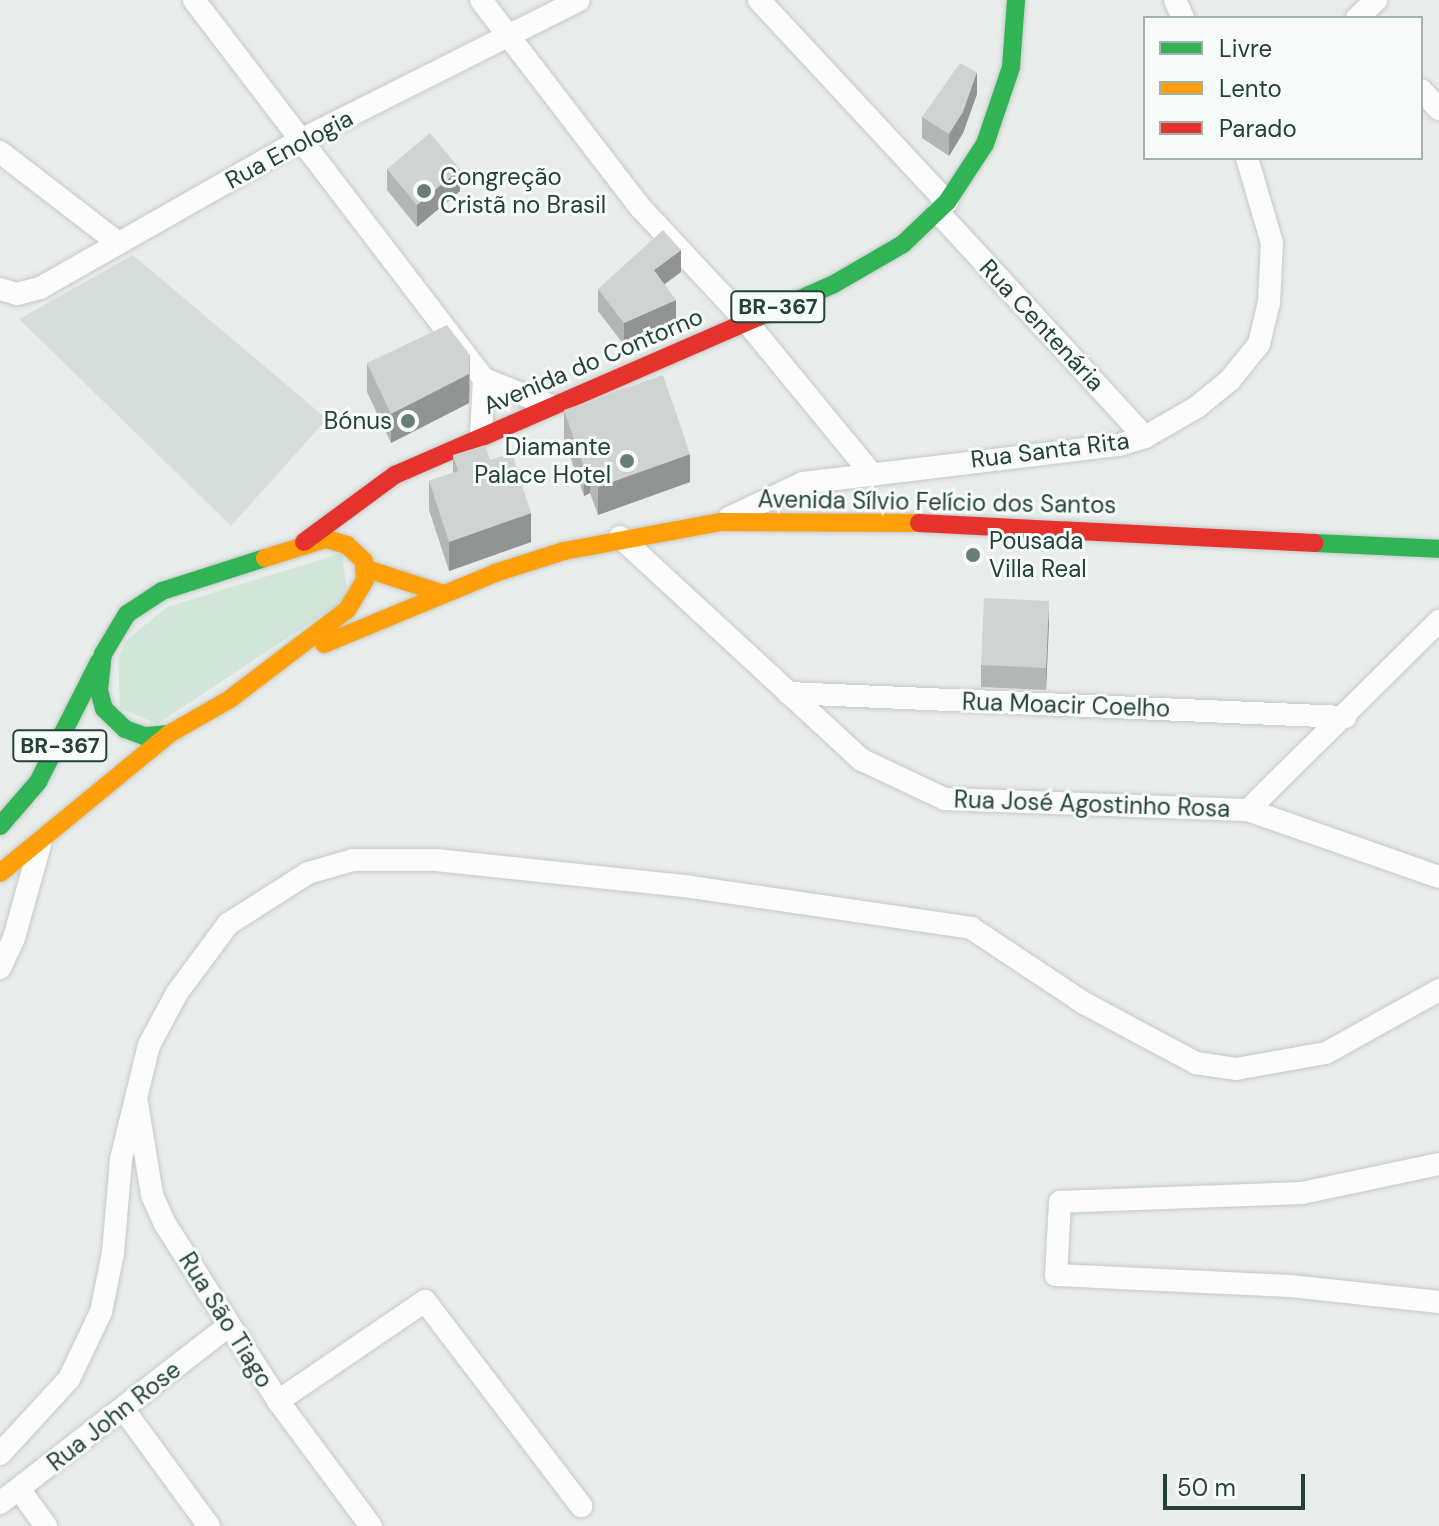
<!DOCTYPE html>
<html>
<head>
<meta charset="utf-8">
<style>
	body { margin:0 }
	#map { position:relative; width:1439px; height:1526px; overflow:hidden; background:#e8edeb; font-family:"DM Sans",sans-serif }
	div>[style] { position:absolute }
	.built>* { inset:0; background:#d6dedb }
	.green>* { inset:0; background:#d1e6d8 }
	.roads { filter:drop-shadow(0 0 2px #c5cac8) drop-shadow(0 0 2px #c5cac8) }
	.street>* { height:22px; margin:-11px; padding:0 11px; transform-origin:11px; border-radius:11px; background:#fcfcfc }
	.fast>* { height:18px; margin:-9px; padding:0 9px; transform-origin:9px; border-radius:9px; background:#30b455 }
	.slow>* { height:18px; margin:-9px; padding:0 9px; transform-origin:9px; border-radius:9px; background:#ff9f0a }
	.jam>* { height:18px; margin:-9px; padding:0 9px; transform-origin:9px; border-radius:9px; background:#e5322d }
	.wall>* { inset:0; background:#b2b6b5 }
	.shaded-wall>* { inset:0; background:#919493 }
	.building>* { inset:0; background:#cfd4d2 }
	.dots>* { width:22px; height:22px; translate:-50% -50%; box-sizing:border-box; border:4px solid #f7fbf9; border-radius:50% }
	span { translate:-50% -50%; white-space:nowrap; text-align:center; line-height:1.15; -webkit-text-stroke:6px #f7fbf9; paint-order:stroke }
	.shield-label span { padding:2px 6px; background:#f7fbf9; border:2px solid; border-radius:6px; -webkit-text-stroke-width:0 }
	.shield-label { font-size:22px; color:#24423a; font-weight:700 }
	.street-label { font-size:24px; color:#24423a }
	.poi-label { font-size:24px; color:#24423a }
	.left { translate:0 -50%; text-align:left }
	.right { translate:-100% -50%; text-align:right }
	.legend { position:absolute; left:1143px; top:16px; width:280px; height:144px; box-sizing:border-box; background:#f7fbf9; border:2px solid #a3b1ad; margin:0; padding:10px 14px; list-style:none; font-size:24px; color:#24423a }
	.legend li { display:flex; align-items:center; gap:16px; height:40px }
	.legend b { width:40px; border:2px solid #a3b1ad }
	.scale { position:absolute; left:1163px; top:1474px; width:142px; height:36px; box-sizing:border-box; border:4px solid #24423a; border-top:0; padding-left:10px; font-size:24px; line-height:28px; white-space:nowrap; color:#24423a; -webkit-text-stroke:6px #f7fbf9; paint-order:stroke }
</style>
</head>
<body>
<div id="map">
	<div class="built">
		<i style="clip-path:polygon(133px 255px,327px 419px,231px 526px,19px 319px)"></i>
	</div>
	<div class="green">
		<i style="clip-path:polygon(342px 553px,348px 598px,157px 724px,120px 708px,118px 657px,128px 639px,167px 607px)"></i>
	</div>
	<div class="roads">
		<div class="street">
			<i style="left:194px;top:0;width:477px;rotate:52.6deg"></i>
			<i style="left:484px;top:379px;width:70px;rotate:21.8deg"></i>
			<i style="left:481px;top:0;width:261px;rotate:52.5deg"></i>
			<i style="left:640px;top:207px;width:156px;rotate:47.1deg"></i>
			<i style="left:746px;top:321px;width:197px;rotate:50.6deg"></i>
			<i style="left:759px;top:0;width:276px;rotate:47.1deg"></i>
			<i style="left:1175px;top:0;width:20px;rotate:66deg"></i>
			<i style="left:1357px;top:18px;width:26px;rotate:-43deg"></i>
			<i style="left:1421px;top:90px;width:26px;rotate:47deg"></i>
			<i style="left:0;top:152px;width:148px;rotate:37.6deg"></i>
			<i style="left:938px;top:212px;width:306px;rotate:47.4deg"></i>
			<i style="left:0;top:289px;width:18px;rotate:16deg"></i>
			<i style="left:17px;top:294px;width:24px;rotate:-15deg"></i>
			<i style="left:40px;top:288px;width:298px;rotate:-29.6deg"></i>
			<i style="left:299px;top:141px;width:313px;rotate:-26.7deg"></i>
			<i style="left:481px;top:435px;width:56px;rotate:-86.9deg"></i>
			<i style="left:729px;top:518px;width:82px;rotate:-25.3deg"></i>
			<i style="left:803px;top:483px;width:318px;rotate:-6.9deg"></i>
			<i style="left:1119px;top:445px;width:27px;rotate:-17deg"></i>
			<i style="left:1145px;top:437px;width:60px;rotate:-30deg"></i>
			<i style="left:1197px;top:407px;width:43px;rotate:-39.3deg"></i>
			<i style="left:1230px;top:380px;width:46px;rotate:-51.1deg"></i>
			<i style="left:1259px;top:344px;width:43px;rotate:-76.6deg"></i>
			<i style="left:1269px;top:302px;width:59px;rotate:-87.1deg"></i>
			<i style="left:1272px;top:243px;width:89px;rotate:-106.4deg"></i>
			<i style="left:620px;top:537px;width:329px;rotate:42.7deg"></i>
			<i style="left:862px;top:760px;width:92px;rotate:25.2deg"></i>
			<i style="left:945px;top:799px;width:303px;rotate:2.1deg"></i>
			<i style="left:1248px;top:810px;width:269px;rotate:-44.7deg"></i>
			<i style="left:788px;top:693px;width:558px;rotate:2.47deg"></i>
			<i style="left:1248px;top:810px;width:202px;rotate:19.3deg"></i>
			<i style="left:0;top:968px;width:33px;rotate:-65deg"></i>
			<i style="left:14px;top:938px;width:97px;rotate:-74.4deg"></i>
			<i style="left:137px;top:1103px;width:93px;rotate:80.7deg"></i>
			<i style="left:152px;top:1195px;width:32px;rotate:66deg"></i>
			<i style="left:165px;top:1224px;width:210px;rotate:57.4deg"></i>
			<i style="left:278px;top:1401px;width:156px;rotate:53.4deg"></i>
			<i style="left:1439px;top:1164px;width:140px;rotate:168deg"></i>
			<i style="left:1302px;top:1193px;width:242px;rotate:177.9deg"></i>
			<i style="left:1060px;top:1202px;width:73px;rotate:93.1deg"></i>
			<i style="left:1056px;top:1275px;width:234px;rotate:2.7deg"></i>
			<i style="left:1290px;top:1286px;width:150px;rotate:6.1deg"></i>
			<i style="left:278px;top:1401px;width:178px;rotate:-34.2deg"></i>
			<i style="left:425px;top:1301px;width:258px;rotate:52.7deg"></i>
			<i style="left:124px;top:1410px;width:144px;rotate:53.8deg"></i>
			<i style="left:0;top:1454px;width:102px;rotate:-47.4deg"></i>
			<i style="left:69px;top:1379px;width:74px;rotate:-64.5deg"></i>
			<i style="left:101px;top:1312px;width:60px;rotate:-78.5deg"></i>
			<i style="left:113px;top:1253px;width:94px;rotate:-85.1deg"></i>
			<i style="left:121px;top:1159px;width:117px;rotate:-76.2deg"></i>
			<i style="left:149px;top:1045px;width:59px;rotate:-61.7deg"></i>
			<i style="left:177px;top:993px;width:86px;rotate:-53.5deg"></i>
			<i style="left:228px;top:924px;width:95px;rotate:-32.5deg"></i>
			<i style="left:308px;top:873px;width:47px;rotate:-16.1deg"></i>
			<i style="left:353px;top:860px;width:83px"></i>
			<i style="left:436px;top:860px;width:256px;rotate:6deg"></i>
			<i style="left:691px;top:887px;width:283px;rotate:8.3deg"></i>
			<i style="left:971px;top:928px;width:136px;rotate:33.6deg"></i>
			<i style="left:1084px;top:1003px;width:127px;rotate:28.2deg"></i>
			<i style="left:1196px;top:1063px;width:40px;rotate:8.5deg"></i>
			<i style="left:1236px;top:1069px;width:91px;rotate:-10.1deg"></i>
			<i style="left:1326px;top:1053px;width:129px;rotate:-29.1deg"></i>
			<i style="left:19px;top:1489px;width:46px;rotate:53.9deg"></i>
			<i style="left:0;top:1503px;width:287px;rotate:-37.8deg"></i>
		</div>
		<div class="fast">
			<i style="left:759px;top:317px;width:82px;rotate:-23.7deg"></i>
			<i style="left:834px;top:284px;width:80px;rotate:-30.1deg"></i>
			<i style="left:903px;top:244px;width:61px;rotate:-43.7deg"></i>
			<i style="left:947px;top:202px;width:69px;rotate:-56.8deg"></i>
			<i style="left:985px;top:144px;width:81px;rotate:-71.3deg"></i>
			<i style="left:1011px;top:67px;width:67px;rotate:-85.7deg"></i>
			<i style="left:1314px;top:543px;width:125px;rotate:2.7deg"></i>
			<i style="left:169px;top:734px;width:25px;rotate:175deg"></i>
			<i style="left:144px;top:736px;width:20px;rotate:-160deg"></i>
			<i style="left:125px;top:729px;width:29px;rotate:-136deg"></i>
			<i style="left:104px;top:709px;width:20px;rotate:-105deg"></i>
			<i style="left:99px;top:690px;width:36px;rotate:-84deg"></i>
			<i style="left:103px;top:654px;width:47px;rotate:-59deg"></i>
			<i style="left:127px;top:614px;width:42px;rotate:-33.3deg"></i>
			<i style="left:162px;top:591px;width:108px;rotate:-17.8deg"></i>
			<i style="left:0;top:826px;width:58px;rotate:-49.2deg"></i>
			<i style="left:38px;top:782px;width:135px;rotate:-63.1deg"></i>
		</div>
		<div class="slow">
			<i style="left:364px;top:568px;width:84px;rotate:18deg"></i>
			<i style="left:324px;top:644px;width:185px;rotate:-22.5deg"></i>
			<i style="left:495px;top:573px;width:72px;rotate:-17.7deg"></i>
			<i style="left:564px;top:551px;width:160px;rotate:-10.5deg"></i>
			<i style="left:721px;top:522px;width:198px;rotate:0.3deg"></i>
			<i style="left:0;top:873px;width:219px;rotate:-39.4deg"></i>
			<i style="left:169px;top:734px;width:70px;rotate:-29.8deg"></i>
			<i style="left:230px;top:699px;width:147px;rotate:-37.3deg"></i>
			<i style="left:347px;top:610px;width:35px;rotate:-59deg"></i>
			<i style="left:365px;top:580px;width:19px;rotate:-93deg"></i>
			<i style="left:364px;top:561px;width:23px;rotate:-137deg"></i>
			<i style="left:347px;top:545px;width:22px;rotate:-164deg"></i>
			<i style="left:326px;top:539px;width:64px;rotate:162.7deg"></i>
		</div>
		<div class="jam">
			<i style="left:919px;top:523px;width:396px;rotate:2.9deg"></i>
			<i style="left:304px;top:542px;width:113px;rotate:-36.4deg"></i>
			<i style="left:395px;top:475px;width:397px;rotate:-23.5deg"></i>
		</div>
	</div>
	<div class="wall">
		<i style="clip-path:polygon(977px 94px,963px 133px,949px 156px,922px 138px,922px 117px)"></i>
		<i style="clip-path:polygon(387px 169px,460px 191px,417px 227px,387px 190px)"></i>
		<i style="clip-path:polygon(681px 272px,664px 284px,676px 322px,624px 345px,598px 311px,598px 289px)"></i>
		<i style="clip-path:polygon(367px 363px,470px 384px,469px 403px,391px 443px,367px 392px)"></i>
		<i style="clip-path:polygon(564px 410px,690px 482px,598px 515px,590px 493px,584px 496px,564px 439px)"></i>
		<i style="clip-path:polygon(453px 455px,490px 460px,531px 542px,449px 571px,429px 510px,429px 481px,453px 473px)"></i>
		<i style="clip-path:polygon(1049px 622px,1046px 690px,981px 687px,981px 665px)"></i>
	</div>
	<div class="shaded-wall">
		<i style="clip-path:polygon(977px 72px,977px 94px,963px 133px,949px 156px,949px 134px)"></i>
		<i style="clip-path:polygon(460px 169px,460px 191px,417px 227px,417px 205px)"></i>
		<i style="clip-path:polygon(681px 250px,681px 272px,654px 292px,654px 270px)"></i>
		<i style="clip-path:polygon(676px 300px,676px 322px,624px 345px,624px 323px)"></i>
		<i style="clip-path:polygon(470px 355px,469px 403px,391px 443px,391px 414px)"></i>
		<i style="clip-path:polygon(690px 454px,690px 482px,598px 515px,598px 487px)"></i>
		<i style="clip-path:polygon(590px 464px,590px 493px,584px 496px,584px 467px)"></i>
		<i style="clip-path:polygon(531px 513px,531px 542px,449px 571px,449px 542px)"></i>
		<i style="clip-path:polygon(1049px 601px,1049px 622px,1046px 690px,1046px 668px)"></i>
	</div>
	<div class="building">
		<i style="clip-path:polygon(960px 63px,977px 72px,963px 112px,949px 134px,922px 117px)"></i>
		<i style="clip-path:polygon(430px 133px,460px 169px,417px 205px,387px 169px)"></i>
		<i style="clip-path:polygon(663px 230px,681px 250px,654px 270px,676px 300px,624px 323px,598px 289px)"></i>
		<i style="clip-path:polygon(447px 325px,470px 355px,469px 374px,391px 414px,367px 363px)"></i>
		<i style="clip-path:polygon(663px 375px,690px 454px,598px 487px,590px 464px,584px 467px,564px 410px)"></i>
		<i style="clip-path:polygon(485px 445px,490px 460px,512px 453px,531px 513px,449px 542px,429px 481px,458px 471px,453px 455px)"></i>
		<i style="clip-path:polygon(984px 598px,1049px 601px,1046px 668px,981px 665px)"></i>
	</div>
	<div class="dots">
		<i style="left:424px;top:191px;background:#697e78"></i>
		<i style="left:408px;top:421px;background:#697e78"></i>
		<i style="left:627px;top:461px;background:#697e78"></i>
		<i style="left:973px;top:555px;background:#697e78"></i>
	</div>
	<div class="shield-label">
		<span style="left:778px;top:307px">BR-367</span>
		<span style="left:60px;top:746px">BR-367</span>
	</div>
	<div class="street-label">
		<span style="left:289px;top:149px;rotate:-28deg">Rua Enologia</span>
		<span style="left:1042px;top:325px;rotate:47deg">Rua Centenária</span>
		<span style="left:593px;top:361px;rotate:-23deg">Avenida do Contorno</span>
		<span style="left:1050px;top:450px;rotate:-7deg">Rua Santa Rita</span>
		<span style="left:937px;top:502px;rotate:1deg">Avenida Sílvio Felício dos Santos</span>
		<span style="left:1066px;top:705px;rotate:2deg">Rua Moacir Coelho</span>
		<span style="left:1092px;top:804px;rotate:2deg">Rua José Agostinho Rosa</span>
		<span style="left:226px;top:1320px;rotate:58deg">Rua São Tiago</span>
		<span style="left:114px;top:1416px;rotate:-38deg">Rua John Rose</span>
	</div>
	<div class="poi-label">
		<span class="left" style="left:440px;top:191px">Congreção<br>Cristã no Brasil</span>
		<span class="right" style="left:392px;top:421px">Bónus</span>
		<span class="right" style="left:611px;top:461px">Diamante<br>Palace Hotel</span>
		<span class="left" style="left:989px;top:555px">Pousada<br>Villa Real</span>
	</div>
	<ul class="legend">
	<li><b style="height:10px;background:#30b455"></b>Livre</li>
	<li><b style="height:10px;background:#ff9f0a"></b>Lento</li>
	<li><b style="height:10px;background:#e5322d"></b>Parado</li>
	</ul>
	<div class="scale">50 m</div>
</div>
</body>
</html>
